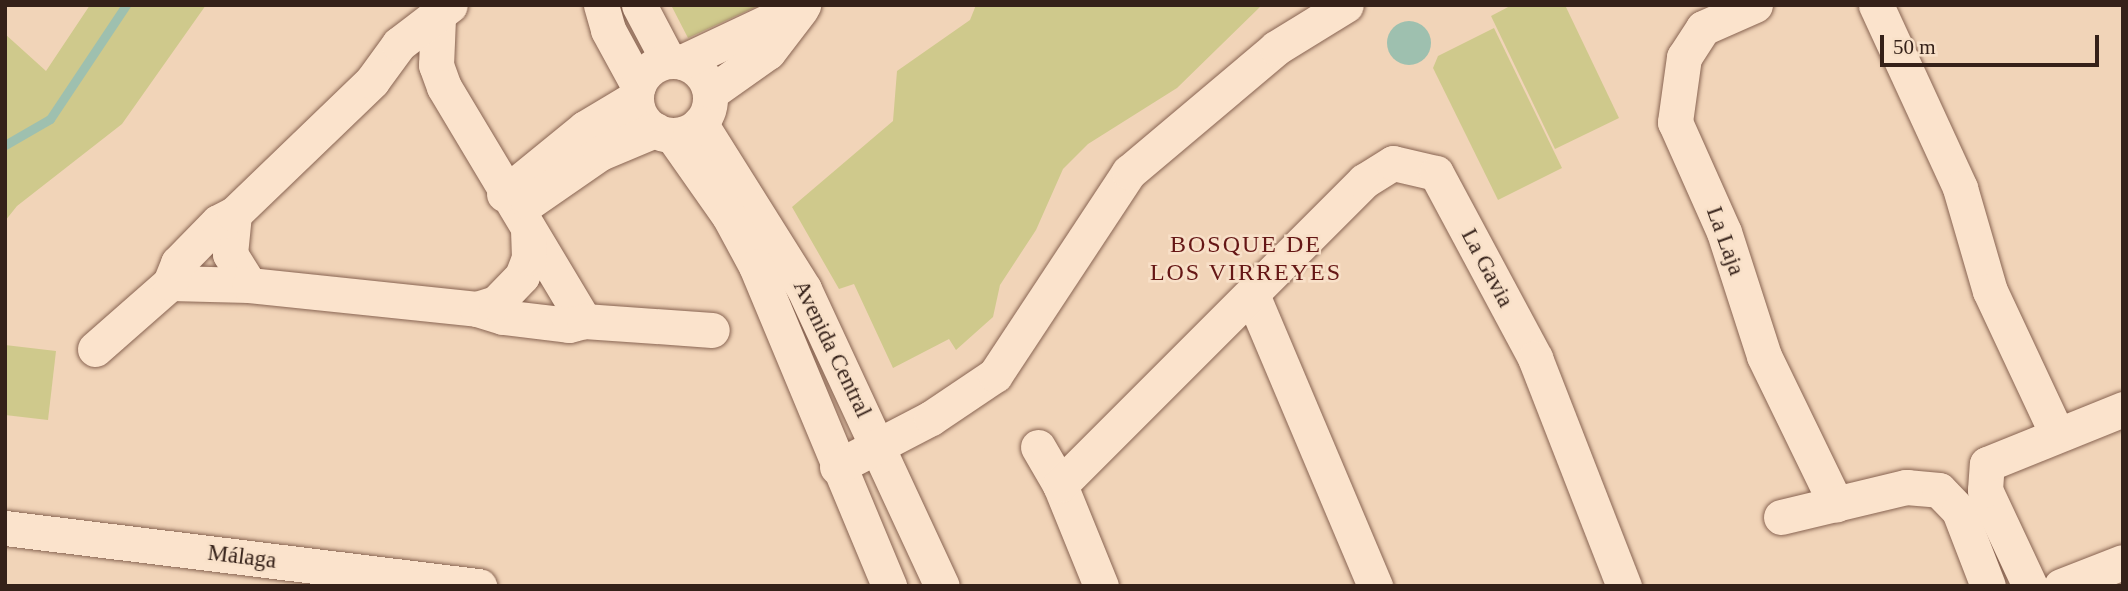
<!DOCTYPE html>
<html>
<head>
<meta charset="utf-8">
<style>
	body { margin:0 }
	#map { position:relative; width:2128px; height:591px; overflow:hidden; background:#f1d4b8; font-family:"Times New Roman",serif }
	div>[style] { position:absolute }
	.green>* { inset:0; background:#cfc98c }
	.water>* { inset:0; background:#9ec0af }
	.round { border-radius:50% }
	.stream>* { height:9px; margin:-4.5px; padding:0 4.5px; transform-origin:4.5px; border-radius:4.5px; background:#9ec0af }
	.roads { filter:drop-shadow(0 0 2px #886452) drop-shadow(0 0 2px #886452) }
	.minor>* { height:35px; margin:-17.5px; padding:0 17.5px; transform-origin:17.5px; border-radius:17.5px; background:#fbe3cc }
	.minor>.ring { margin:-17.5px; padding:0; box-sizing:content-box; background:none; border:35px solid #fbe3cc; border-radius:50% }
	span { translate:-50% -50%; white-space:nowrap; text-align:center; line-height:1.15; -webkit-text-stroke:5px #f8e0c8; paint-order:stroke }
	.street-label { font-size:23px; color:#352119 }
	.neighbourhood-label { font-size:24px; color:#651615; letter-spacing:2px }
	.frame { position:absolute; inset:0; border:7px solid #352119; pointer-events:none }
	.scale { position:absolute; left:1880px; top:35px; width:219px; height:32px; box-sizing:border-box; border:4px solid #352119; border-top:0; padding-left:9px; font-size:21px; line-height:24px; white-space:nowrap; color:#352119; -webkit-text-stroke:5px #f8e0c8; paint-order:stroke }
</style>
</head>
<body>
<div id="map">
	<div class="green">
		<i style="clip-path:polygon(90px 5px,206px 5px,122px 124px,17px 206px,5px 221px,5px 34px,46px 71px)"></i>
		<i style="clip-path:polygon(671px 5px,760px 5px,688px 38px)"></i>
		<i style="clip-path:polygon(976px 5px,1262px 5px,1177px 88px,1088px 144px,1063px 169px,1036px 230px,1000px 285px,993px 317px,956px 350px,949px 339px,893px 368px,854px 284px,839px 289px,792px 207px,893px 121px,897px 71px,970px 20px)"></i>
		<i style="clip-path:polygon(1512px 5px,1565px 5px,1619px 118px,1555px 149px,1491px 16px)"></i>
		<i style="clip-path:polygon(1494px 28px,1562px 168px,1498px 200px,1433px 68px,1438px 56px)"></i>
		<i style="clip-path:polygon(5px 345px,56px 351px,48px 420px,5px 415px)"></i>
	</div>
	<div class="water">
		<i class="round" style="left:1387px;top:21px;width:44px;height:44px"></i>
	</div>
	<div class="stream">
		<i style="left:5px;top:145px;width:52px;rotate:-30deg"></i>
		<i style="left:50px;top:119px;width:137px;rotate:-56.3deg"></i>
	</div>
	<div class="roads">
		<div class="minor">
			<i style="left:601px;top:5px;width:26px;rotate:74deg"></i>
			<i style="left:608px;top:30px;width:63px;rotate:61.4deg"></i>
			<i style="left:639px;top:5px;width:62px;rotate:62.2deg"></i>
			<i style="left:1755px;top:5px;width:57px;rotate:156.1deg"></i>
			<i style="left:1703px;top:28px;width:35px;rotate:123deg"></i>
			<i style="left:1684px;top:57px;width:66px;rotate:97.9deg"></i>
			<i style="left:1675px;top:122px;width:120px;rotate:66deg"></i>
			<i style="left:1724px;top:232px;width:130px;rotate:72.1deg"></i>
			<i style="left:1764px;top:356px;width:165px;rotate:64.1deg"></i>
			<i style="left:1876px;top:5px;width:201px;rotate:65.3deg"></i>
			<i style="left:1960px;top:188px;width:107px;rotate:73.8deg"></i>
			<i style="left:1990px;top:291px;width:158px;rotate:64.9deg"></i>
			<i style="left:438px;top:18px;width:47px;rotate:92.4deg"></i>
			<i style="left:436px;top:65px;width:23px;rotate:70deg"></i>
			<i style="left:444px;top:87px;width:273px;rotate:59.1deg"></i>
			<i class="ring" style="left:636px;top:61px;width:39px;height:39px"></i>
			<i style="left:682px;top:62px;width:134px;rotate:-25.2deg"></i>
			<i style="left:710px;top:93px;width:71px;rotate:-35.3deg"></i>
			<i style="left:768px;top:52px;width:54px;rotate:-52.5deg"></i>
			<i style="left:700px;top:123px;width:196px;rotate:57.9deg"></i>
			<i style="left:804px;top:289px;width:327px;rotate:65.1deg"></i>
			<i style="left:672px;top:135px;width:99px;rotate:54.9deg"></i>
			<i style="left:729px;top:216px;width:57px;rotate:61.6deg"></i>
			<i style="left:756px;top:266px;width:347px;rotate:67.4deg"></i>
			<i style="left:504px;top:194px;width:104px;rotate:-39.2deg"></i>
			<i style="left:585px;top:128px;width:58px;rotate:-31deg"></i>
			<i style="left:528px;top:203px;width:88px;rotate:-34.8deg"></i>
			<i style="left:600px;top:153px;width:60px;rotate:-22.7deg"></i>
			<i style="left:234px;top:214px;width:40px;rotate:95.7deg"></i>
			<i style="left:230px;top:254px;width:36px;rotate:58deg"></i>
			<i style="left:170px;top:283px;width:79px;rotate:1.5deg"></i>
			<i style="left:249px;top:285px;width:229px;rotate:6deg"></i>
			<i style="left:477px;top:309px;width:27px;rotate:17deg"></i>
			<i style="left:503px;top:317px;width:66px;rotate:6.9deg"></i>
			<i style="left:569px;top:325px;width:16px;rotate:-15deg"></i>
			<i style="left:584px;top:321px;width:128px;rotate:4deg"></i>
			<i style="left:1253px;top:297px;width:314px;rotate:67.1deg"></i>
			<i style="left:477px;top:309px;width:20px;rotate:-18deg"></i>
			<i style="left:496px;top:303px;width:37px;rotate:-46deg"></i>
			<i style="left:522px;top:276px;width:19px;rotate:-69deg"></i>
			<i style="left:529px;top:258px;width:25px;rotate:-92deg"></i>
			<i style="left:95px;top:349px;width:100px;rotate:-41.3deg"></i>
			<i style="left:170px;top:283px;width:22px;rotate:-68deg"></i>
			<i style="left:178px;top:263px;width:57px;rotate:-45.7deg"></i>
			<i style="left:218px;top:222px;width:18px;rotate:-27deg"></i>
			<i style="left:234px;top:214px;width:192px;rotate:-43.9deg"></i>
			<i style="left:372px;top:81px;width:46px;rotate:-53.9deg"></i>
			<i style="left:399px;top:44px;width:64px;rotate:-37.4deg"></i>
			<i style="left:1038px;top:447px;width:44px;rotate:59.9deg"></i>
			<i style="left:1060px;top:485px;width:109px;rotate:67.9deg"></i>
			<i style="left:837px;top:467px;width:106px;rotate:-27.5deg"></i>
			<i style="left:931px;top:418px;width:77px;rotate:-33.9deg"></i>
			<i style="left:995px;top:375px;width:243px;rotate:-56.6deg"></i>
			<i style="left:1129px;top:172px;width:192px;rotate:-40.1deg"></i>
			<i style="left:1276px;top:48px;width:82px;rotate:-31.6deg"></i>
			<i style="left:1060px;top:485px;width:430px;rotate:-45deg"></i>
			<i style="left:1364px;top:181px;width:34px;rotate:-32deg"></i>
			<i style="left:1393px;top:163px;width:44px;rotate:13.1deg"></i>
			<i style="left:1436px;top:173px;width:210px;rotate:61.8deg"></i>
			<i style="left:1535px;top:358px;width:245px;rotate:68.7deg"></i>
			<i style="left:1781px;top:517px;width:129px;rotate:-13.5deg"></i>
			<i style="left:1906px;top:487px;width:33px;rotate:5deg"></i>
			<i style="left:1939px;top:490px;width:29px;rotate:46deg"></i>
			<i style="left:1959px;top:511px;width:80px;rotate:68.9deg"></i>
			<i style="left:5px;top:528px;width:478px;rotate:7deg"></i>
			<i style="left:2030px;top:586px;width:106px;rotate:-115.1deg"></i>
			<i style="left:1985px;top:490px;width:26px;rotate:-86deg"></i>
			<i style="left:1987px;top:464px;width:147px;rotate:-22deg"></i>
			<i style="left:2061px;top:586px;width:66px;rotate:-21.2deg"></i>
		</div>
	</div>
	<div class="street-label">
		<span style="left:1725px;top:241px;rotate:70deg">La Laja</span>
		<span style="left:1487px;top:268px;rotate:62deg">La Gavia</span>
		<span style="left:832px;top:349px;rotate:64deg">Avenida Central</span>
		<span style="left:242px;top:557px;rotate:7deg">Málaga</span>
	</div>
	<div class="neighbourhood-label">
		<span style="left:1246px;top:259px">BOSQUE DE<br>LOS VIRREYES</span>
	</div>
	<div class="frame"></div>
	<div class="scale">50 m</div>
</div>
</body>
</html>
